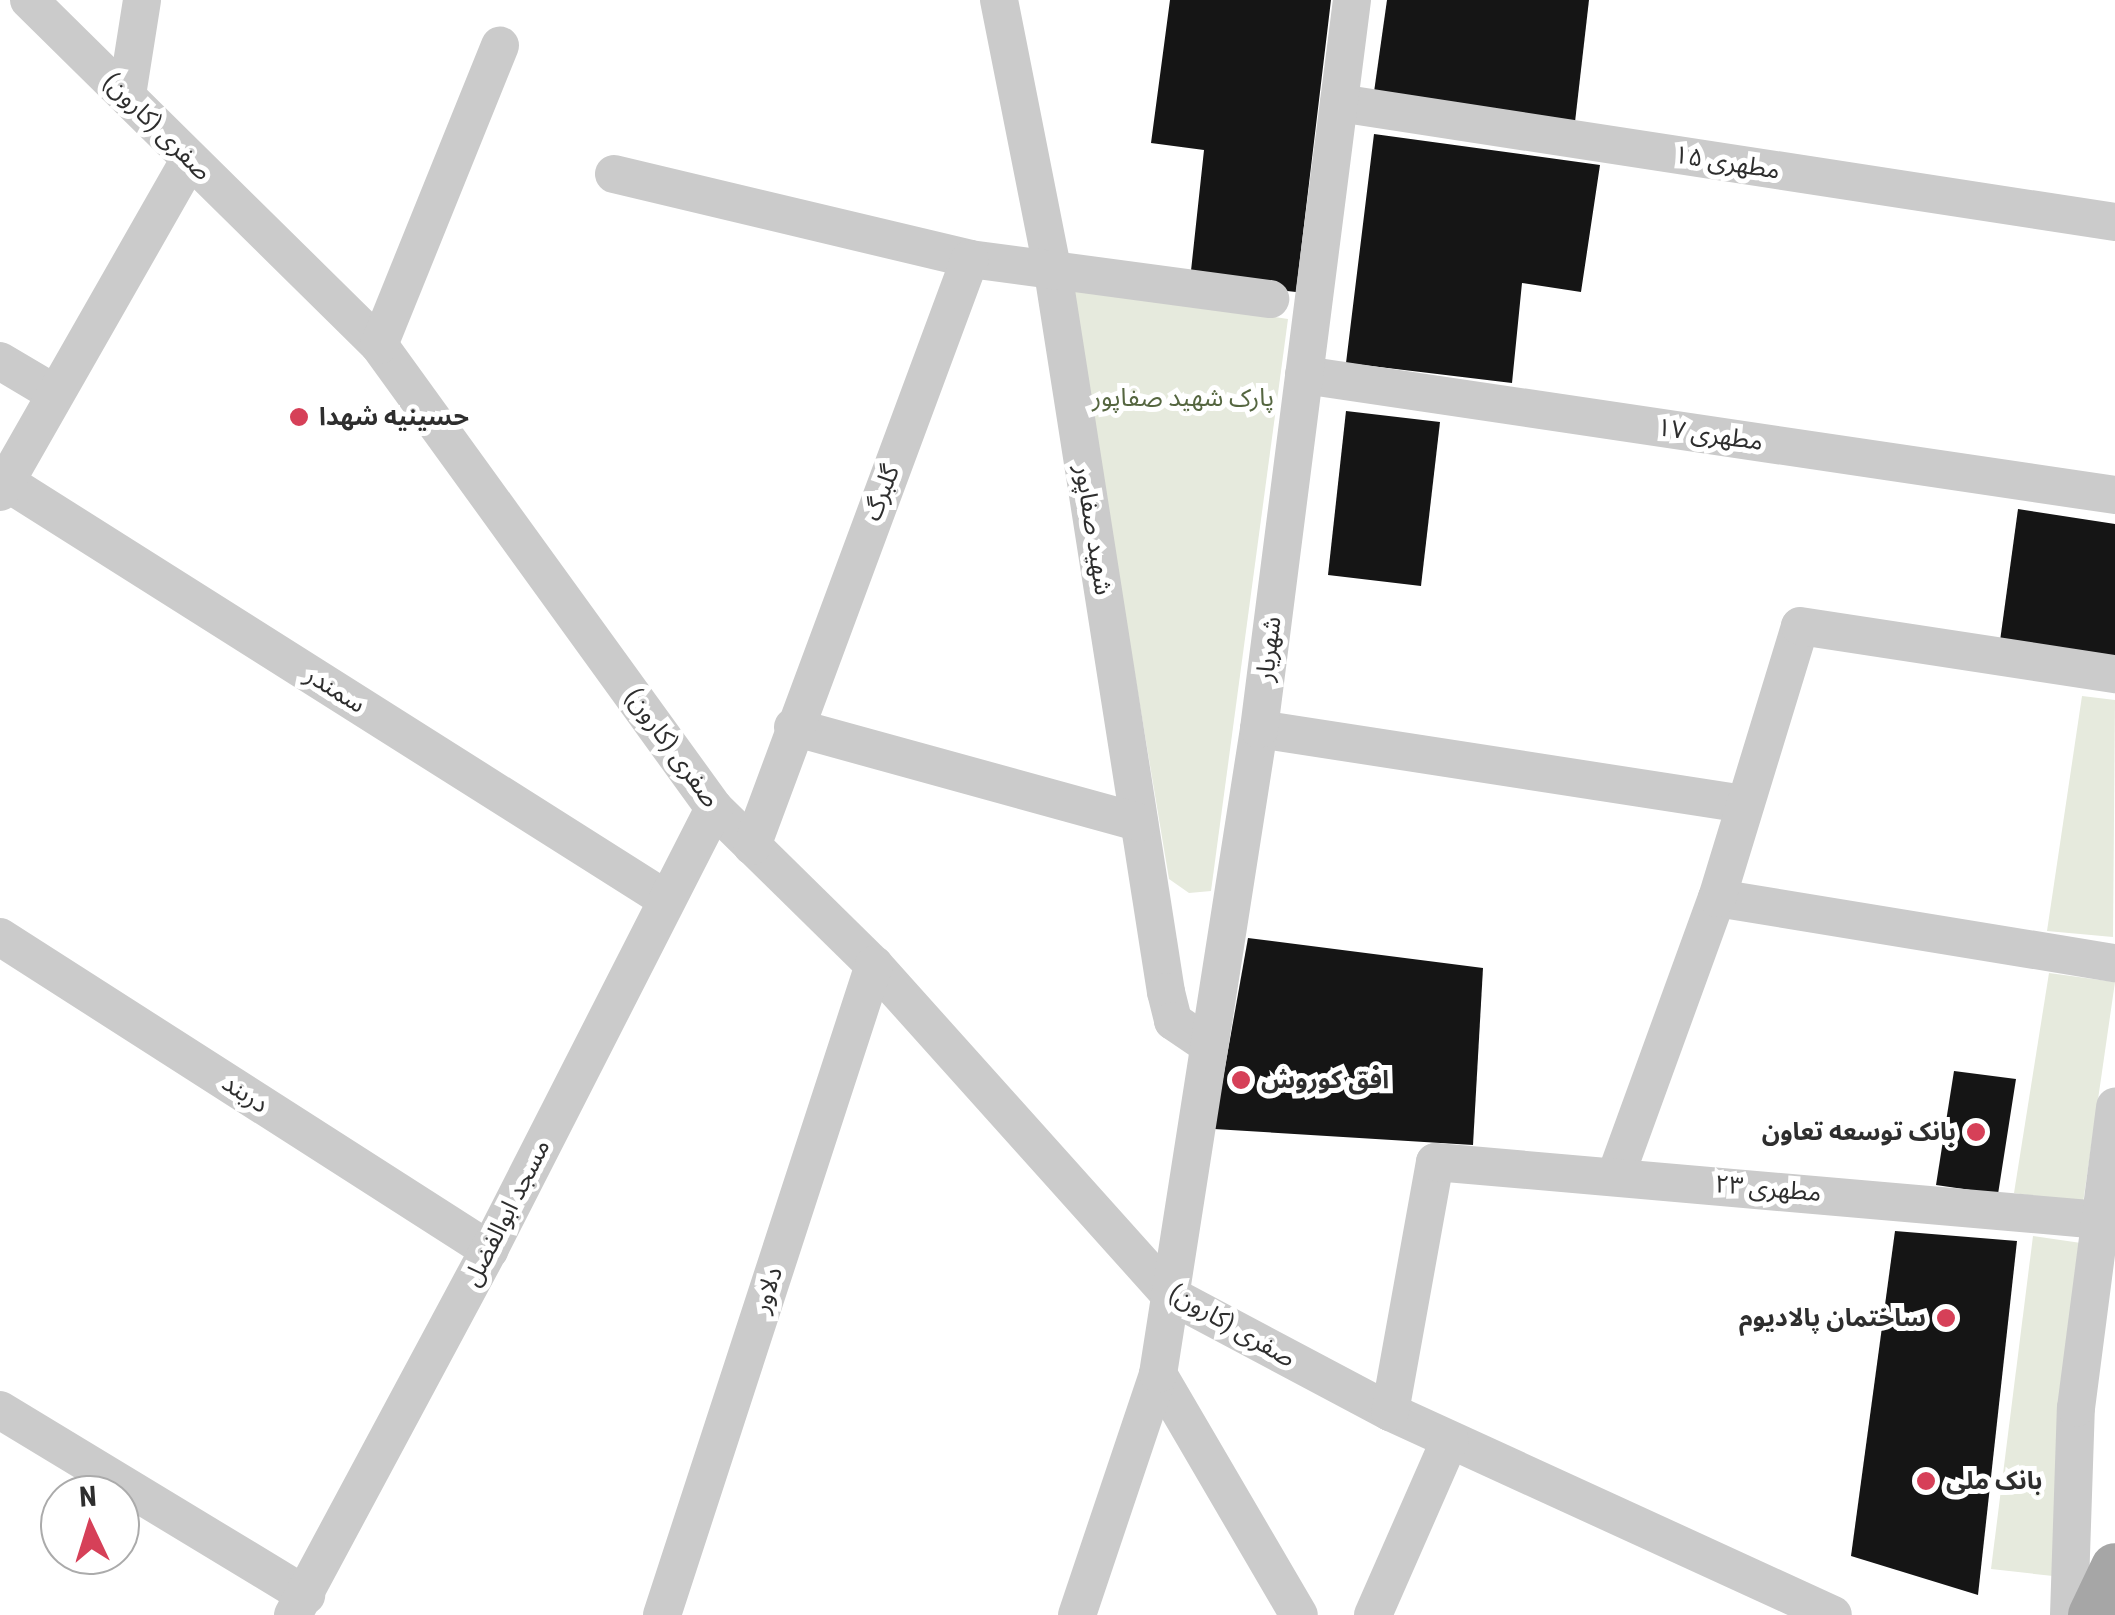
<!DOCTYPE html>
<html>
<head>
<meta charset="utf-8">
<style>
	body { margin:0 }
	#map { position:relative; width:2115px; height:1615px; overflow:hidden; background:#fff; font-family:"Roboto Condensed","Noto Sans Arabic",sans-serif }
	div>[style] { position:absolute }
	.green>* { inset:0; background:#e6eadd }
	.building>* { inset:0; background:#151515 }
	.minor>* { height:38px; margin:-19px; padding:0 19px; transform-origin:19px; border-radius:19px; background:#cbcbcb }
	.major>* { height:48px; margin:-24px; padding:0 24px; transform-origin:24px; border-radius:24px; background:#a6a6a6 }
	.dots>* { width:28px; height:28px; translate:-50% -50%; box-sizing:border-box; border:5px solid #fff; border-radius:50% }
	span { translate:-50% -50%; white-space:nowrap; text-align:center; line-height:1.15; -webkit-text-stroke:10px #fff; paint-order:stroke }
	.street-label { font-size:25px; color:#2e2e2e }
	.park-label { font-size:25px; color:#556640 }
	.poi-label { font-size:25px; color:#2e2e2e; font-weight:700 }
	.left { translate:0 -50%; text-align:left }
	.right { translate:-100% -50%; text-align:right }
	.north { position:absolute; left:40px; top:1475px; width:100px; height:100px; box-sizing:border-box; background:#fff; border:2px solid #ababab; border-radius:50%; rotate:356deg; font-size:28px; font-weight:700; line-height:40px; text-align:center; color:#2e2e2e }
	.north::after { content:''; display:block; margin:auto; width:35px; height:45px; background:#d64058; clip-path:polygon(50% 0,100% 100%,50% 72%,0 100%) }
</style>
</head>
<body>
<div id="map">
	<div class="green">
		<i style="clip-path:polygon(1070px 286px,1288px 319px,1211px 891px,1189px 893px,1169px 879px)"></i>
		<i style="clip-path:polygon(2082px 696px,2115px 700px,2113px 937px,2047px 931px)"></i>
		<i style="clip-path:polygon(2049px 973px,2115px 982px,2083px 1203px,2014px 1193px)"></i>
		<i style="clip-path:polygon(2033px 1236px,2081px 1243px,2053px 1576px,1991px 1569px)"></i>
	</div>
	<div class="building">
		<i style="clip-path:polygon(1170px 0,1331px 0,1296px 292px,1190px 280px,1204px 150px,1151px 143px)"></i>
		<i style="clip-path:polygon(1387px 0,1589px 0,1575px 122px,1374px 92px)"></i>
		<i style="clip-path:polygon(1374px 134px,1600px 165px,1581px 292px,1522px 283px,1512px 383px,1346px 363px)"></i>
		<i style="clip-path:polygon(1346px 411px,1440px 422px,1421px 586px,1328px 575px)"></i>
		<i style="clip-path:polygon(2018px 509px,2115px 524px,2115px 659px,2000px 641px)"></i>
		<i style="clip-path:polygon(1248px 938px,1483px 968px,1473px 1145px,1214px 1129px)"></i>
		<i style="clip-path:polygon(1954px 1071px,2016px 1079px,1998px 1194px,1936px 1185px)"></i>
		<i style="clip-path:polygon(1895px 1231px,2017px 1241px,1978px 1595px,1851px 1556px)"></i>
	</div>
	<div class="minor">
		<i style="left:29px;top:0;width:491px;rotate:44.6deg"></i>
		<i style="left:379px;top:345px;width:571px;rotate:54.11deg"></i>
		<i style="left:714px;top:808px;width:224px;rotate:44.5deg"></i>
		<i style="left:874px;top:965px;width:443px;rotate:48.1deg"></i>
		<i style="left:1170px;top:1295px;width:249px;rotate:28deg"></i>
		<i style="left:1390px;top:1412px;width:487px;rotate:24.6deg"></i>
		<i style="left:999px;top:0;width:277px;rotate:78.8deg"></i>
		<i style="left:1053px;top:272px;width:729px;rotate:81.08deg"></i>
		<i style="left:1166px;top:992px;width:30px;rotate:76deg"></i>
		<i style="left:1173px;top:1021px;width:41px;rotate:34.1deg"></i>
		<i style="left:127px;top:95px;width:96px;rotate:-81deg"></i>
		<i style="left:1339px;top:103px;width:785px;rotate:8.72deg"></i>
		<i style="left:614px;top:174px;width:366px;rotate:13.4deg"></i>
		<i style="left:970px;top:259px;width:303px;rotate:7.6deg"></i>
		<i style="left:379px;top:345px;width:323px;rotate:-68deg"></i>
		<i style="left:0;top:361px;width:63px;rotate:30.7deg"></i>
		<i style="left:1304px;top:375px;width:820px;rotate:8.42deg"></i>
		<i style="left:6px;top:482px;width:778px;rotate:32.3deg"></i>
		<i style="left:0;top:492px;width:382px;rotate:-60.3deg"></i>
		<i style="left:793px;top:727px;width:359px;rotate:15.4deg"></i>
		<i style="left:1259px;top:729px;width:489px;rotate:8.8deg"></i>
		<i style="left:752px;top:846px;width:626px;rotate:-69.63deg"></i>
		<i style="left:1717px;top:898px;width:403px;rotate:9.3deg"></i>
		<i style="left:0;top:937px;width:581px;rotate:32.62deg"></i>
		<i style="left:1616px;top:1175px;width:295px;rotate:-70deg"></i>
		<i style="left:1717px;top:898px;width:284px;rotate:-73deg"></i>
		<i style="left:1800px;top:626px;width:319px;rotate:8.7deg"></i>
		<i style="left:1158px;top:1374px;width:279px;rotate:59.7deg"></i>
		<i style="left:0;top:1410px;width:358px;rotate:31.2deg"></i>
		<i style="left:1390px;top:1412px;width:254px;rotate:-79.8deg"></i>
		<i style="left:1435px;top:1162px;width:668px;rotate:4.98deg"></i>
		<i style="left:293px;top:1615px;width:414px;rotate:-61.8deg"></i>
		<i style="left:489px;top:1250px;width:496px;rotate:-63deg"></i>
		<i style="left:662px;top:1615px;width:684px;rotate:-71.94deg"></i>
		<i style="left:1077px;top:1615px;width:254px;rotate:-71.4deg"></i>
		<i style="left:1158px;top:1374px;width:653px;rotate:-81.1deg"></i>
		<i style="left:1259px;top:729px;width:735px;rotate:-82.73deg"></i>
		<i style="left:1373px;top:1615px;width:191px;rotate:-66.3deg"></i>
		<i style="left:2069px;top:1615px;width:207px;rotate:-88.1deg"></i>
		<i style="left:2076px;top:1408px;width:304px;rotate:-82.6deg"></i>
	</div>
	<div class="major">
		<i style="left:2092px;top:1615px;width:53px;rotate:-64.4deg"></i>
	</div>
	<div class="dots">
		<i style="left:299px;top:417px;background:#d64058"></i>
		<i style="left:1241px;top:1080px;background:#d64058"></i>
		<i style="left:1976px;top:1132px;background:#d64058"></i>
		<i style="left:1946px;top:1318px;background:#d64058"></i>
		<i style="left:1926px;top:1481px;background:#d64058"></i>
	</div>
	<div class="street-label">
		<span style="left:157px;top:127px;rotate:45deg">صفری (کارون)</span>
		<span style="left:1727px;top:163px;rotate:9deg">مطهری ۱۵</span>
		<span style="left:1710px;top:435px;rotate:8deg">مطهری ۱۷</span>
		<span style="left:882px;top:493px;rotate:-69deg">گلبرگ</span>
		<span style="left:1093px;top:530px;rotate:81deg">شهید صفاپور</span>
		<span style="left:1269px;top:649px;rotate:-83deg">شهریار</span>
		<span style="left:335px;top:690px;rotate:32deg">سمندر</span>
		<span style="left:672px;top:748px;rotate:54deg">صفری (کارون)</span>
		<span style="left:245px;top:1094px;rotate:33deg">دربند</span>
		<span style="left:1768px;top:1189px;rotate:5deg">مطهری ۲۳</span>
		<span style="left:507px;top:1213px;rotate:-63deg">مسجد ابوالفضل</span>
		<span style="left:768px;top:1290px;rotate:-72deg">دلاور</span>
		<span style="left:1232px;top:1326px;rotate:30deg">صفری (کارون)</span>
	</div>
	<div class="park-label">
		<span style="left:1183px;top:398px">پارک شهید صفاپور</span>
	</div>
	<div class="poi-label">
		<span class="left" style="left:319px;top:417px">حسینیه شهدا</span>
		<span class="left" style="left:1261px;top:1080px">افق کوروش</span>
		<span class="right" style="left:1956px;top:1132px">بانک توسعه تعاون</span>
		<span class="right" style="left:1926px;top:1318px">ساختمان پالادیوم</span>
		<span class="left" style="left:1946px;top:1481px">بانک ملی</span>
	</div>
	<div class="north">N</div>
</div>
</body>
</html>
